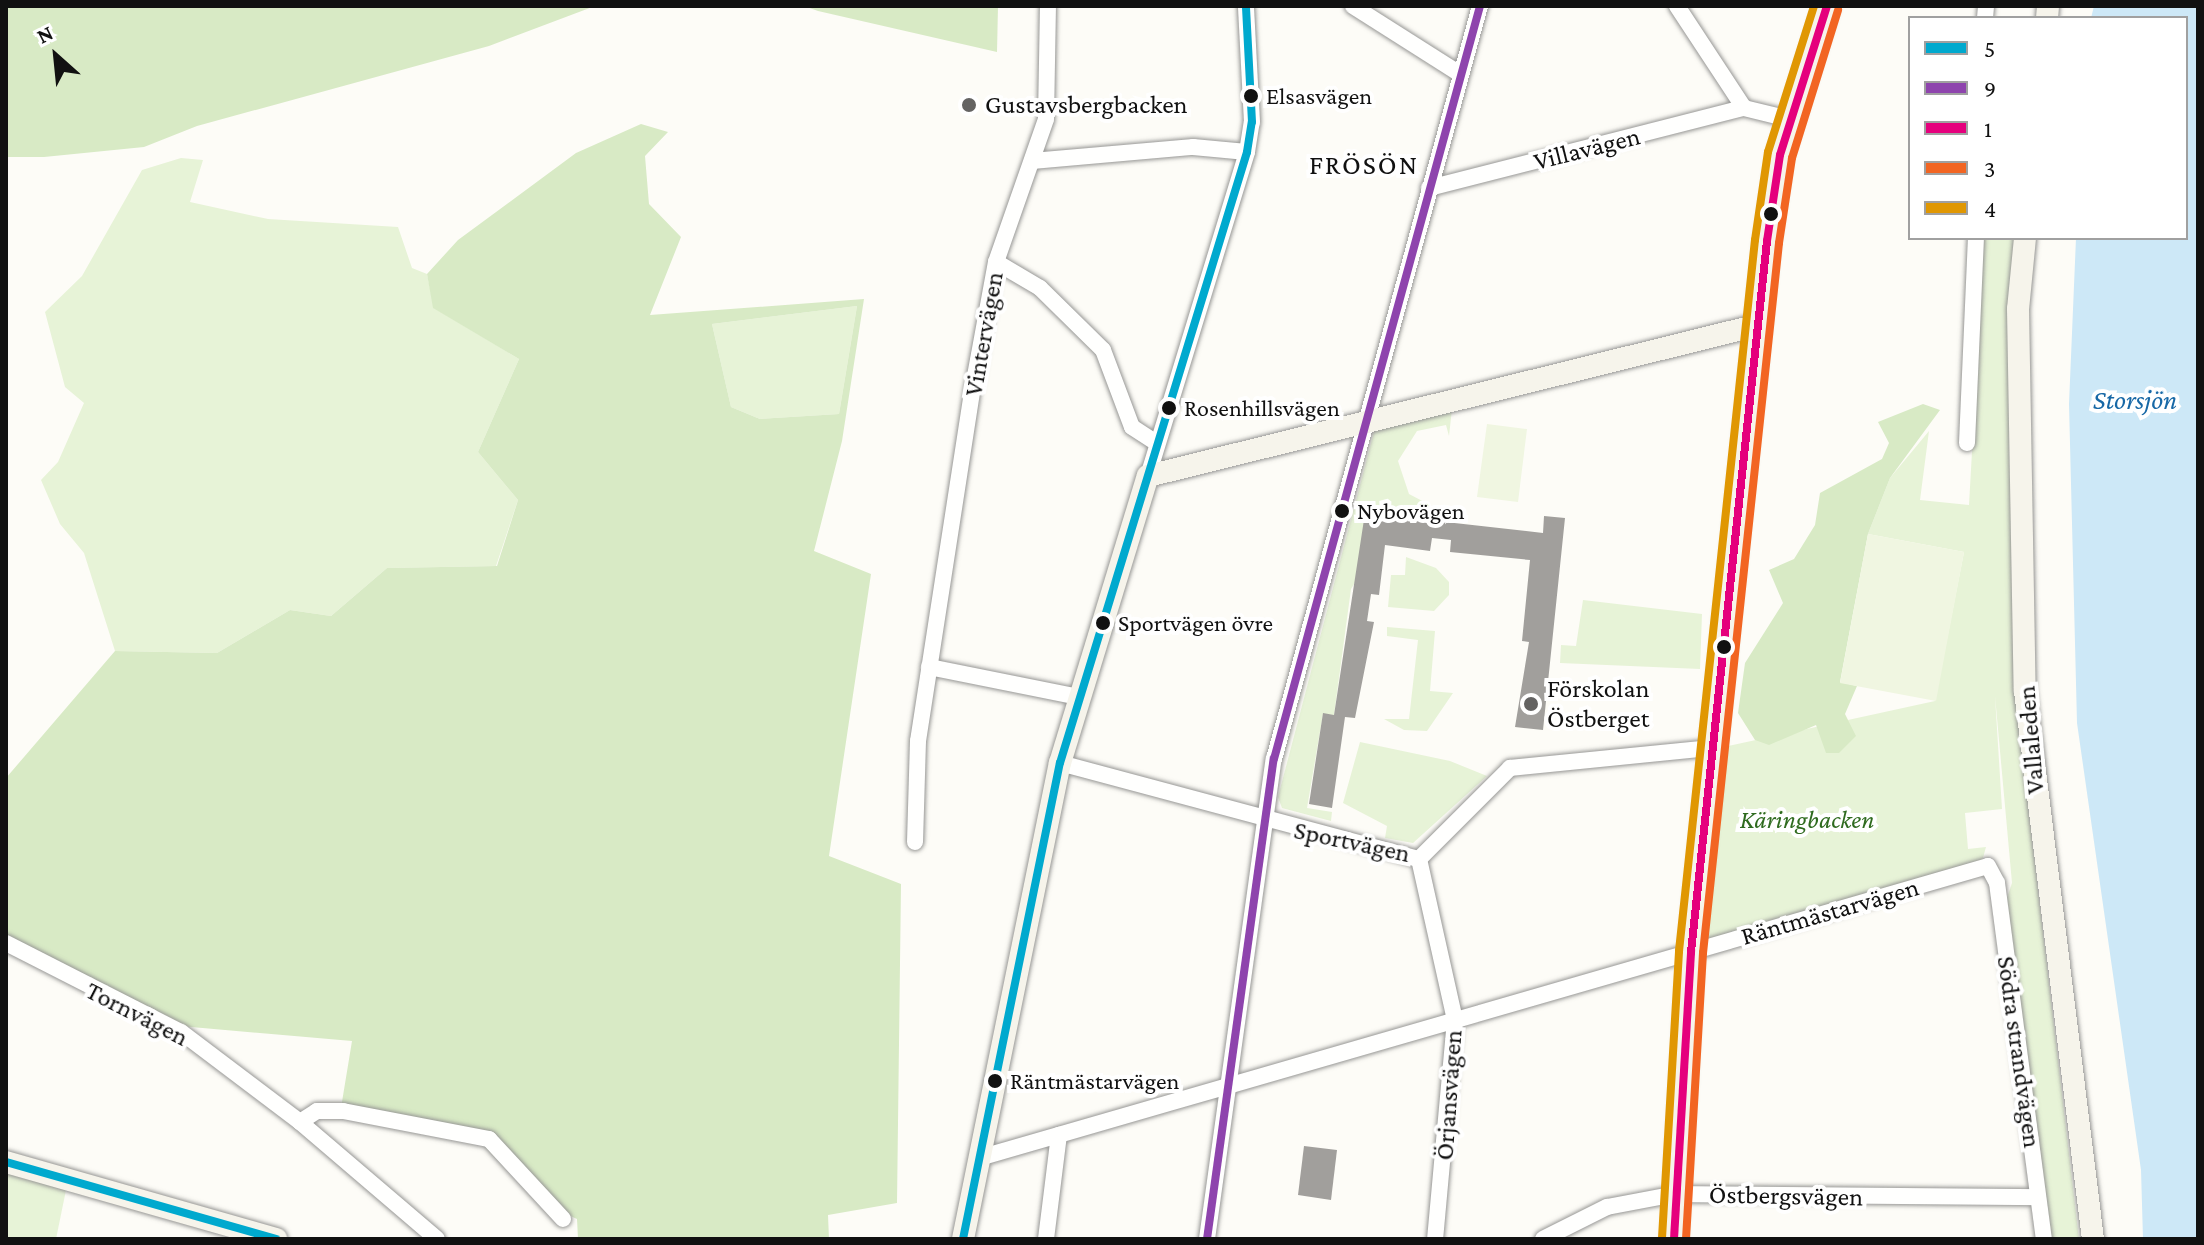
<!DOCTYPE html>
<html>
<head>
<meta charset="utf-8">
<style>
	body { margin:0 }
	#map { position:relative; width:2204px; height:1245px; overflow:hidden; background:#fdfcf7; font-family:"Crimson Pro",serif }
	div>[style] { position:absolute }
	.green>* { inset:0; background:#e7f3d7 }
	.forest>* { inset:0; background:#d8eac5 }
	.pitch>* { inset:0; background:#f0f6e1 }
	.water>* { inset:0; background:#cde8f7 }
	.building>* { inset:0; background:#a19f9c }
	.roads { filter:drop-shadow(0 0 2px #979795) drop-shadow(0 0 2px #979795) }
	.street>* { height:16px; margin:-8px; padding:0 8px; transform-origin:8px; border-radius:8px; background:#fffffe }
	.secondary>* { height:22px; margin:-11px; padding:0 11px; transform-origin:11px; border-radius:11px; background:#f6f4eb }
	.bus-1>* { height:8px; margin:-4px; padding:0 4px; transform-origin:4px; border-radius:4px; background:#00a9ce }
	.bus-2>* { height:8px; margin:-4px; padding:0 4px; transform-origin:4px; border-radius:4px; background:#8e44ad }
	.bus-3>* { height:8px; margin:-4px; padding:0 4px; transform-origin:4px; border-radius:4px; background:#e5007d }
	.bus-4>* { height:8px; margin:-4px; padding:0 4px; transform-origin:4px; border-radius:4px; background:#f26522 }
	.bus-5>* { height:8px; margin:-4px; padding:0 4px; transform-origin:4px; border-radius:4px; background:#e09702 }
	.dots>* { width:22px; height:22px; translate:-50% -50%; box-sizing:border-box; border:4px solid #fff; border-radius:50% }
	span { translate:-50% -50%; white-space:nowrap; text-align:center; line-height:1.15; -webkit-text-stroke:8px #fff; paint-order:stroke }
	.bus-label { font-size:24px; color:#111 }
	.left { translate:0 -50%; text-align:left }
	.poi-label { font-size:26px; color:#111 }
	.street-label { font-size:26px; color:#111 }
	.park-label { font-size:26px; color:#2f6b1f; font-style:italic }
	.neighbourhood-label { font-size:28px; color:#111; letter-spacing:2px }
	.water-label { font-size:28px; color:#1768a6; font-style:italic }
	.frame { position:absolute; inset:0; border:8px solid #111; pointer-events:none }
	.legend { position:absolute; left:1908px; top:16px; width:280px; height:224px; box-sizing:border-box; background:#fff; border:2px solid #a0a0a0; margin:0; padding:10px 14px; list-style:none; font-size:24px; color:#111 }
	.legend li { display:flex; align-items:center; gap:16px; height:40px }
	.legend b { width:40px; border:2px solid #a0a0a0 }
	.north { position:absolute; left:16px; top:16px; width:80px; height:80px; -webkit-text-stroke:6px #fff; paint-order:stroke; rotate:333deg; font-size:22px; font-weight:700; line-height:32px; text-align:center; color:#111 }
	.north::after { content:''; display:block; margin:auto; width:28px; height:36px; background:#111; clip-path:polygon(50% 0,100% 100%,50% 72%,0 100%) }
</style>
</head>
<body>
<div id="map">
	<div class="green">
		<i style="clip-path:polygon(181px 158px,203px 160px,190px 202px,268px 219px,398px 227px,412px 268px,427px 274px,434px 308px,519px 359px,478px 452px,518px 500px,496px 566px,387px 568px,331px 616px,290px 610px,217px 653px,115px 651px,84px 553px,60px 524px,41px 480px,58px 462px,84px 403px,65px 387px,45px 312px,82px 276px,142px 170px)"></i>
		<i style="clip-path:polygon(1984px 238px,2015px 238px,2010px 304px,2015px 694px,2079px 1239px,2050px 1239px,2006px 901px,2012px 883px,1995px 696px,2002px 809px,1965px 813px,1968px 849px,1986px 847px,1981px 865px,1699px 946px,1719px 748px,1935px 701px,1964px 552px,1868px 534px,1890px 478px,1929px 431px,1920px 500px,1969px 505px)"></i>
		<i style="clip-path:polygon(857px 306px,839px 414px,760px 419px,731px 407px,712px 324px)"></i>
		<i style="clip-path:polygon(1452px 409px,1449px 436px,1446px 425px,1417px 431px,1398px 461px,1409px 494px,1430px 505px,1427px 523px,1396px 519px,1351px 589px,1334px 715px,1323px 714px,1307px 808px,1332px 812px,1331px 821px,1282px 808px,1278px 797px,1375px 428px)"></i>
		<i style="clip-path:polygon(1406px 557px,1436px 568px,1449px 582px,1449px 595px,1434px 611px,1388px 607px,1391px 575px,1405px 575px)"></i>
		<i style="clip-path:polygon(1583px 600px,1702px 614px,1700px 669px,1560px 663px,1561px 645px,1576px 646px)"></i>
		<i style="clip-path:polygon(1387px 627px,1435px 631px,1430px 691px,1453px 693px,1427px 731px,1404px 730px,1384px 719px,1409px 719px,1418px 640px,1387px 636px)"></i>
		<i style="clip-path:polygon(1360px 742px,1450px 761px,1487px 776px,1413px 843px,1385px 838px,1387px 826px,1343px 803px)"></i>
		<i style="clip-path:polygon(6px 1172px,66px 1190px,56px 1239px,6px 1239px)"></i>
	</div>
	<div class="forest">
		<i style="clip-path:polygon(6px 6px,595px 6px,489px 46px,197px 126px,144px 147px,44px 157px,6px 157px)"></i>
		<i style="clip-path:polygon(804px 6px,998px 6px,997px 52px,818px 11px)"></i>
		<i style="clip-path:polygon(evenodd,641px 124px,668px 132px,645px 156px,649px 204px,681px 237px,650px 315px,864px 299px,842px 441px,814px 551px,871px 574px,829px 856px,901px 884px,897px 1203px,828px 1215px,829px 1239px,578px 1239px,577px 1219px,537px 1201px,476px 1138px,340px 1114px,352px 1041px,180px 1026px,6px 938px,6px 778px,115px 651px,217px 653px,290px 610px,331px 616px,387px 568px,497px 566px,518px 500px,478px 452px,519px 359px,433px 308px,427px 274px,458px 240px,576px 153px,641px 124px,857px 306px,839px 414px,760px 419px,731px 407px,712px 324px,857px 306px)"></i>
		<i style="clip-path:polygon(1923px 404px,1940px 410px,1890px 478px,1868px 534px,1840px 682px,1857px 686px,1845px 714px,1856px 736px,1839px 753px,1826px 753px,1816px 725px,1769px 745px,1755px 740px,1738px 713px,1745px 663px,1783px 603px,1769px 570px,1794px 559px,1815px 525px,1820px 493px,1882px 459px,1889px 443px,1878px 422px)"></i>
	</div>
	<div class="pitch">
		<i style="clip-path:polygon(1487px 424px,1527px 429px,1518px 502px,1477px 497px)"></i>
		<i style="clip-path:polygon(1868px 534px,1964px 552px,1936px 701px,1840px 683px)"></i>
	</div>
	<div class="water">
		<i style="clip-path:polygon(2094px 6px,2198px 6px,2198px 1239px,2143px 1239px,2141px 1170px,2077px 723px,2069px 404px,2076px 238px,2186px 238px,2186px 18px,2091px 18px)"></i>
	</div>
	<div class="building">
		<i style="clip-path:polygon(1365px 513px,1543px 533px,1544px 516px,1565px 518px,1543px 730px,1515px 727px,1529px 642px,1522px 641px,1530px 560px,1450px 552px,1451px 540px,1432px 538px,1430px 551px,1385px 545px,1379px 595px,1371px 594px,1367px 621px,1374px 622px,1355px 718px,1345px 717px,1332px 808px,1309px 804px,1323px 713px,1334px 715px)"></i>
		<i style="clip-path:polygon(1304px 1146px,1337px 1150px,1331px 1200px,1298px 1195px)"></i>
	</div>
	<div class="roads">
		<div class="street">
			<i style="left:1353px;top:6px;width:123px;rotate:32.4deg"></i>
			<i style="left:1677px;top:6px;width:122px;rotate:56.7deg"></i>
			<i style="left:1744px;top:108px;width:46px;rotate:13.7deg"></i>
			<i style="left:1985px;top:18px;width:12px;rotate:-85deg"></i>
			<i style="left:1032px;top:161px;width:162px;rotate:-5deg"></i>
			<i style="left:1193px;top:147px;width:54px;rotate:5.3deg"></i>
			<i style="left:1429px;top:188px;width:325px;rotate:-14.3deg"></i>
			<i style="left:996px;top:262px;width:51px;rotate:30.6deg"></i>
			<i style="left:1040px;top:288px;width:88px;rotate:44.5deg"></i>
			<i style="left:1103px;top:350px;width:82px;rotate:69.4deg"></i>
			<i style="left:1132px;top:427px;width:30px;rotate:33deg"></i>
			<i style="left:1967px;top:443px;width:205px;rotate:-87.5deg"></i>
			<i style="left:1148px;top:476px;width:339px;rotate:-73deg"></i>
			<i style="left:1247px;top:152px;width:30px;rotate:-81deg"></i>
			<i style="left:1252px;top:122px;width:116px;rotate:-93deg"></i>
			<i style="left:929px;top:667px;width:153px;rotate:11.3deg"></i>
			<i style="left:1060px;top:763px;width:372px;rotate:15deg"></i>
			<i style="left:1419px;top:859px;width:129px;rotate:-45deg"></i>
			<i style="left:1510px;top:768px;width:202px;rotate:-5.7deg"></i>
			<i style="left:915px;top:842px;width:101px;rotate:-88.3deg"></i>
			<i style="left:918px;top:741px;width:358px;rotate:-81.2deg"></i>
			<i style="left:973px;top:387px;width:127px;rotate:-79.6deg"></i>
			<i style="left:996px;top:262px;width:151px;rotate:-70.7deg"></i>
			<i style="left:1046px;top:119px;width:113px;rotate:-89deg"></i>
			<i style="left:1419px;top:859px;width:165px;rotate:77.4deg"></i>
			<i style="left:1455px;top:1020px;width:220px;rotate:95.2deg"></i>
			<i style="left:6px;top:943px;width:196px;rotate:27deg"></i>
			<i style="left:181px;top:1032px;width:149px;rotate:37.1deg"></i>
			<i style="left:300px;top:1122px;width:180px;rotate:40.5deg"></i>
			<i style="left:300px;top:1122px;width:20px;rotate:-33deg"></i>
			<i style="left:317px;top:1111px;width:26px"></i>
			<i style="left:343px;top:1111px;width:149px;rotate:10.9deg"></i>
			<i style="left:489px;top:1139px;width:109px;rotate:47.2deg"></i>
			<i style="left:979px;top:1158px;width:1050px;rotate:-16.14deg"></i>
			<i style="left:1988px;top:866px;width:19px;rotate:62deg"></i>
			<i style="left:1997px;top:883px;width:359px;rotate:82.5deg"></i>
			<i style="left:1046px;top:1239px;width:105px;rotate:-82.9deg"></i>
			<i style="left:1207px;top:1239px;width:485px;rotate:-82.1deg"></i>
			<i style="left:1274px;top:759px;width:781px;rotate:-74.7deg"></i>
			<i style="left:1543px;top:1239px;width:72px;rotate:-26.6deg"></i>
			<i style="left:1607px;top:1207px;width:70px;rotate:-10.7deg"></i>
			<i style="left:1676px;top:1194px;width:362px;rotate:0.5deg"></i>
		</div>
		<div class="secondary">
			<i style="left:2047px;top:18px;width:12px;rotate:-85deg"></i>
			<i style="left:2025px;top:238px;width:71px;rotate:95.6deg"></i>
			<i style="left:2018px;top:309px;width:382px;rotate:89deg"></i>
			<i style="left:2025px;top:691px;width:552px;rotate:82.93deg"></i>
			<i style="left:6px;top:1162px;width:281px;rotate:15.9deg"></i>
			<i style="left:963px;top:1239px;width:486px;rotate:-78.5deg"></i>
			<i style="left:1060px;top:763px;width:300px;rotate:-73deg"></i>
			<i style="left:1148px;top:476px;width:628px;rotate:-13.9deg"></i>
			<i style="left:1674px;top:1239px;width:288px;rotate:-86.6deg"></i>
			<i style="left:1691px;top:952px;width:715px;rotate:-83.9deg"></i>
			<i style="left:1767px;top:241px;width:87px;rotate:-81.4deg"></i>
			<i style="left:1780px;top:155px;width:156px;rotate:-72.5deg"></i>
		</div>
	</div>
	<div class="bus-1">
		<i style="left:6px;top:1162px;width:281px;rotate:15.9deg"></i>
		<i style="left:963px;top:1239px;width:486px;rotate:-78.5deg"></i>
		<i style="left:1060px;top:763px;width:639px;rotate:-72.98deg"></i>
		<i style="left:1247px;top:152px;width:30px;rotate:-81deg"></i>
		<i style="left:1252px;top:122px;width:116px;rotate:-93deg"></i>
	</div>
	<div class="bus-2">
		<i style="left:1207px;top:1239px;width:485px;rotate:-82.1deg"></i>
		<i style="left:1274px;top:759px;width:781px;rotate:-74.7deg"></i>
	</div>
	<div class="bus-3">
		<i style="left:1674px;top:1239px;width:288px;rotate:-86.6deg"></i>
		<i style="left:1691px;top:952px;width:715px;rotate:-83.9deg"></i>
		<i style="left:1767px;top:241px;width:87px;rotate:-81.4deg"></i>
		<i style="left:1780px;top:155px;width:156px;rotate:-72.5deg"></i>
	</div>
	<div class="bus-4">
		<i style="left:1686px;top:1239px;width:287px;rotate:-86.6deg"></i>
		<i style="left:1703px;top:953px;width:714px;rotate:-83.89deg"></i>
		<i style="left:1779px;top:243px;width:86px;rotate:-81.3deg"></i>
		<i style="left:1792px;top:158px;width:155px;rotate:-72.7deg"></i>
	</div>
	<div class="bus-5">
		<i style="left:1662px;top:1238px;width:288px;rotate:-86.6deg"></i>
		<i style="left:1679px;top:951px;width:715px;rotate:-83.9deg"></i>
		<i style="left:1755px;top:240px;width:89px;rotate:-81.6deg"></i>
		<i style="left:1768px;top:152px;width:153px;rotate:-72.5deg"></i>
	</div>
	<div class="dots">
		<i style="left:1251px;top:96px;background:#111"></i>
		<i style="left:969px;top:105px;background:#646362"></i>
		<i style="left:1771px;top:214px;background:#111"></i>
		<i style="left:1169px;top:408px;background:#111"></i>
		<i style="left:1342px;top:511px;background:#111"></i>
		<i style="left:1103px;top:623px;background:#111"></i>
		<i style="left:1724px;top:647px;background:#111"></i>
		<i style="left:1531px;top:704px;background:#646362"></i>
		<i style="left:995px;top:1081px;background:#111"></i>
	</div>
	<div class="bus-label">
		<span class="left" style="left:1266px;top:96px">Elsasvägen</span>
		<span class="left" style="left:1184px;top:408px">Rosenhillsvägen</span>
		<span class="left" style="left:1357px;top:511px">Nybovägen</span>
		<span class="left" style="left:1118px;top:623px">Sportvägen övre</span>
		<span class="left" style="left:1010px;top:1081px">Räntmästarvägen</span>
	</div>
	<div class="poi-label">
		<span class="left" style="left:985px;top:105px">Gustavsbergbacken</span>
		<span class="left" style="left:1547px;top:704px">Förskolan<br>Östberget</span>
	</div>
	<div class="street-label">
		<span style="left:1587px;top:149px;rotate:-14deg">Villavägen</span>
		<span style="left:984px;top:334px;rotate:-80deg">Vintervägen</span>
		<span style="left:2031px;top:740px;rotate:-95deg">Vallaleden</span>
		<span style="left:1352px;top:842px;rotate:12deg">Sportvägen</span>
		<span style="left:1830px;top:912px;rotate:-16deg">Räntmästarvägen</span>
		<span style="left:137px;top:1014px;rotate:27deg">Tornvägen</span>
		<span style="left:2019px;top:1052px;rotate:82deg">Södra strandvägen</span>
		<span style="left:1449px;top:1095px;rotate:-86deg">Örjansvägen</span>
		<span style="left:1786px;top:1196px;rotate:1deg">Östbergsvägen</span>
	</div>
	<div class="park-label">
		<span style="left:1807px;top:820px">Käringbacken</span>
	</div>
	<div class="neighbourhood-label">
		<span style="left:1364px;top:165px">FRÖSÖN</span>
	</div>
	<div class="water-label">
		<span style="left:2135px;top:400px">Storsjön</span>
	</div>
	<div class="frame"></div>
	<ul class="legend">
	<li><b style="height:10px;background:#00a9ce"></b>5</li>
	<li><b style="height:10px;background:#8e44ad"></b>9</li>
	<li><b style="height:10px;background:#e5007d"></b>1</li>
	<li><b style="height:10px;background:#f26522"></b>3</li>
	<li><b style="height:10px;background:#e09702"></b>4</li>
	</ul>
	<div class="north">N</div>
</div>
</body>
</html>
